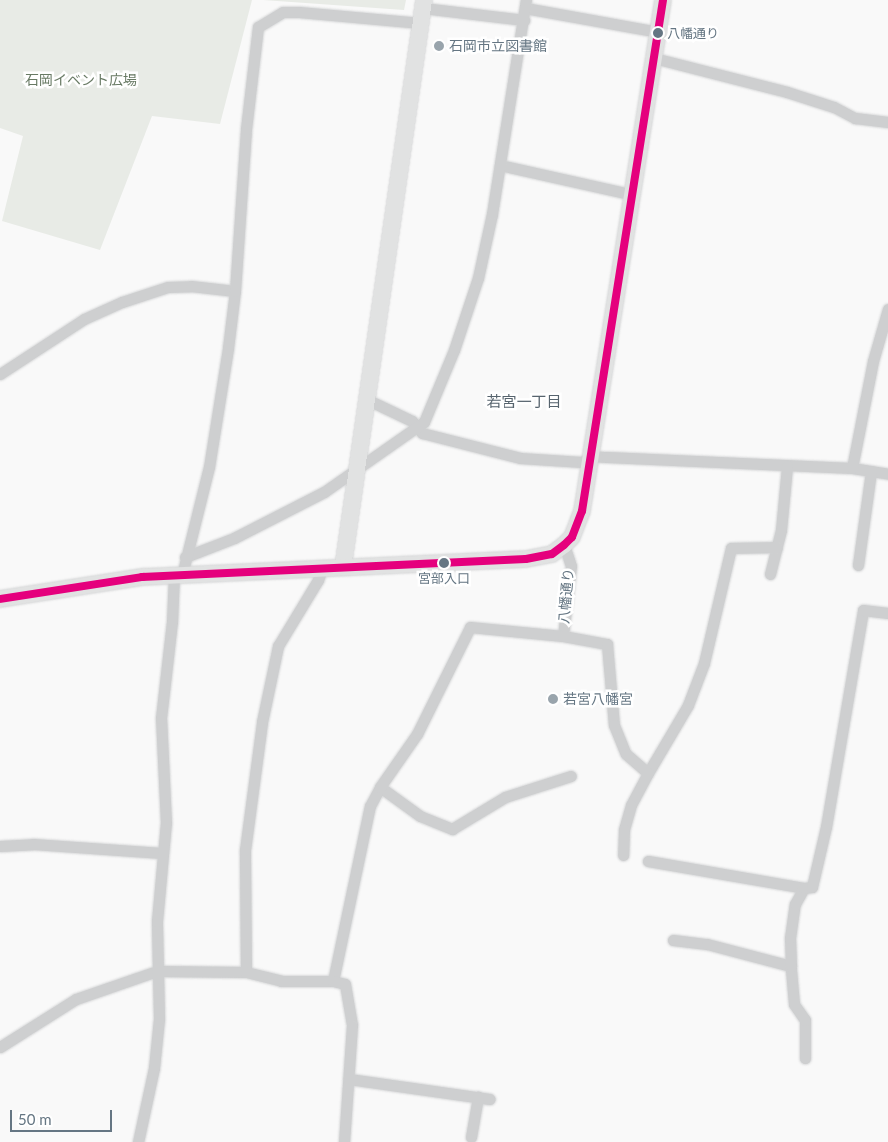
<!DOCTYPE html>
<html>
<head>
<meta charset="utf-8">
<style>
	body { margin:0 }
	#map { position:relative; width:888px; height:1142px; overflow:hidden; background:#f9f9f9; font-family:Lato,"Noto Sans JP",sans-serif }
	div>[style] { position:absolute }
	.green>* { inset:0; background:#e8ebe6 }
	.roads { filter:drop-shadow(0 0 1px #d5d6d7) drop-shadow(0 0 1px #d5d6d7) }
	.street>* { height:11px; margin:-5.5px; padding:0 5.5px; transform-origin:5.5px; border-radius:5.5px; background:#cecfd0 }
	.secondary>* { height:16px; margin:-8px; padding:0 8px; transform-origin:8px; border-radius:8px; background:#e1e2e2 }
	.bus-1>* { height:8px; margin:-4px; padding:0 4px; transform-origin:4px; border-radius:4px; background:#e5007d }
	.dots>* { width:14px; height:14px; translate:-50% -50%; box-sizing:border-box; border:2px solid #fff; border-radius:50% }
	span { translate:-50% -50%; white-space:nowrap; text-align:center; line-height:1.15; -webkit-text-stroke:5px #fff; paint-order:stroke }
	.bus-label { font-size:13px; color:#657683 }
	.left { translate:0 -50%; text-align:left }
	.poi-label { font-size:14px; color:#657683 }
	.park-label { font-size:14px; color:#687a64 }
	.street-label { font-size:14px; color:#657683 }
	.neighbourhood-label { font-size:15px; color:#57646e }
	.scale { position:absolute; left:10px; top:1110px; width:102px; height:22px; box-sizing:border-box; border:2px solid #657683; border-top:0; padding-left:6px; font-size:15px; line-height:18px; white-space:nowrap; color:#657683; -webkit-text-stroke:4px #fff; paint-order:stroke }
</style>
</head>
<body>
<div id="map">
	<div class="green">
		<i style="clip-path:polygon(0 0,252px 0,220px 124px,152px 116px,100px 250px,2px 221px,23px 136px,0 128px)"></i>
		<i style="clip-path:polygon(263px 0,406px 0,404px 10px)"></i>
	</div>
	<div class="roads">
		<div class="street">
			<i style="left:423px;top:8px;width:102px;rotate:6.8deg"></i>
			<i style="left:525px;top:8px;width:135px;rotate:10.2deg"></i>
			<i style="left:654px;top:58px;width:137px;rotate:14.3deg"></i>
			<i style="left:787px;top:92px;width:49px;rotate:17.7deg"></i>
			<i style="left:834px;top:107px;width:24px;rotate:28deg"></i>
			<i style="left:855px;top:118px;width:33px;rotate:7deg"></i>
			<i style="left:500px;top:165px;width:137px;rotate:12.6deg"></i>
			<i style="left:0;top:374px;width:100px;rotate:-33.2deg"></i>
			<i style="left:84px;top:319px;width:42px;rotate:-24.1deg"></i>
			<i style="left:122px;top:302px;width:48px;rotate:-18.1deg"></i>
			<i style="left:168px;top:287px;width:23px;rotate:-2deg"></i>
			<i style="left:191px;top:286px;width:44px;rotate:6.5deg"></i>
			<i style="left:366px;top:399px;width:51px;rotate:25.6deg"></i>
			<i style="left:412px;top:421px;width:16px;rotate:50deg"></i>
			<i style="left:422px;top:433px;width:101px;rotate:14.3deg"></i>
			<i style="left:520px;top:458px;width:62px;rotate:3.7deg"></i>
			<i style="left:582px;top:462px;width:11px;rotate:-34deg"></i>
			<i style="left:591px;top:456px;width:16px;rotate:4deg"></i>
			<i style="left:607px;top:457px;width:245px;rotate:2.6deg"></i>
			<i style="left:852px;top:468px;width:36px;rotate:9deg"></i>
			<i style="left:852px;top:468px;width:109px;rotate:-78.9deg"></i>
			<i style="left:873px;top:361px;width:54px;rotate:-73.9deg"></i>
			<i style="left:185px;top:557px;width:53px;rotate:-21.2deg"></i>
			<i style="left:234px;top:538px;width:101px;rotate:-27.1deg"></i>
			<i style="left:324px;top:492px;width:122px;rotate:-35deg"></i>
			<i style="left:424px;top:422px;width:78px;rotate:-67.4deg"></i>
			<i style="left:454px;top:350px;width:76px;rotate:-71.6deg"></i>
			<i style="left:478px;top:278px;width:66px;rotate:-77.7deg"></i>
			<i style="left:492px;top:214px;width:217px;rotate:-81deg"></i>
			<i style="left:858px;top:565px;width:95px;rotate:-82.1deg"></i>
			<i style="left:770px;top:574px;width:45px;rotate:-76deg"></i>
			<i style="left:781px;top:530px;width:64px;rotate:-84.6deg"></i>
			<i style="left:182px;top:575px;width:111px;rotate:-76deg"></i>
			<i style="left:209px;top:467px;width:121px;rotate:-80.9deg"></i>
			<i style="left:228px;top:348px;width:57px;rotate:-83deg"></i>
			<i style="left:235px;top:291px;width:162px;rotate:-86.1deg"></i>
			<i style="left:246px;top:129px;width:103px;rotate:-83.3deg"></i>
			<i style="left:258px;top:27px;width:29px;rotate:-31deg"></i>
			<i style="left:283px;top:12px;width:16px"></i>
			<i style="left:299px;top:12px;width:122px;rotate:5.2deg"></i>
			<i style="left:563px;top:636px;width:70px;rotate:-83.5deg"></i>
			<i style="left:571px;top:566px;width:22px;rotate:-108deg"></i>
			<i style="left:648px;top:773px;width:79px;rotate:-59.5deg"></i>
			<i style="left:688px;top:705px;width:45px;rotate:-69.1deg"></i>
			<i style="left:704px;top:663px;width:118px;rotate:-76.8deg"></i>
			<i style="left:731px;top:548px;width:46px;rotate:-1.2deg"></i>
			<i style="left:380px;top:787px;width:49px;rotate:35.9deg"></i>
			<i style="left:420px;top:816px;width:35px;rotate:22deg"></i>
			<i style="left:452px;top:829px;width:62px;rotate:-31.1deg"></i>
			<i style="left:505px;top:797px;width:69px;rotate:-17.7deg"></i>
			<i style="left:0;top:846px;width:33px;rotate:-3deg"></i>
			<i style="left:33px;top:844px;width:129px;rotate:4deg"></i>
			<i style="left:648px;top:861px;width:158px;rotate:9.8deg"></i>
			<i style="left:673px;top:940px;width:34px;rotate:7deg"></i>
			<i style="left:707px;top:944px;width:87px;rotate:14.7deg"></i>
			<i style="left:246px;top:972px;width:122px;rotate:-90.5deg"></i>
			<i style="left:245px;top:850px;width:129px;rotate:-82.4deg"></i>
			<i style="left:262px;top:722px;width:78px;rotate:-78.1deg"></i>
			<i style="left:278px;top:646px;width:77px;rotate:-58.8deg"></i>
			<i style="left:318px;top:580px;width:12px;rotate:-70deg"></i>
			<i style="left:333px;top:981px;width:179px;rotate:-78.1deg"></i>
			<i style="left:370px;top:806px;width:21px;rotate:-62deg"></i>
			<i style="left:380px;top:787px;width:65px;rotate:-55.1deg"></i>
			<i style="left:417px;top:734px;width:119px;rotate:-63.6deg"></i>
			<i style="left:470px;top:627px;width:93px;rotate:5.5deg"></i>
			<i style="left:563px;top:636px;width:45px;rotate:10.3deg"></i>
			<i style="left:607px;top:644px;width:81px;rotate:85.1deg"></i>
			<i style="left:614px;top:725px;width:31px;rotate:68deg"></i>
			<i style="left:626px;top:754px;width:29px;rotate:41deg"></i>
			<i style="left:648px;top:773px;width:36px;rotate:118deg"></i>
			<i style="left:631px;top:805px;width:26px;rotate:106deg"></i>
			<i style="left:624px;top:830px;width:25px;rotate:92deg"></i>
			<i style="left:0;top:1047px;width:90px;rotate:-32.3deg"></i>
			<i style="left:76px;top:999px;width:86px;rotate:-19.1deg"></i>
			<i style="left:157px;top:971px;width:89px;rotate:0.6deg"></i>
			<i style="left:246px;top:972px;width:36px;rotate:14deg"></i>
			<i style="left:281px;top:981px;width:52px"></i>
			<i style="left:333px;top:981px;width:12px;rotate:14deg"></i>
			<i style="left:345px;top:984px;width:42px;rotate:80.3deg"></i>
			<i style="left:352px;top:1025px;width:117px;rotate:93.9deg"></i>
			<i style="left:805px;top:1058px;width:38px;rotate:-90deg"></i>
			<i style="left:805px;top:1020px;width:19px;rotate:-125deg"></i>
			<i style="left:794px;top:1004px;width:38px;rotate:-95deg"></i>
			<i style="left:791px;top:966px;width:28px;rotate:-92deg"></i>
			<i style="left:790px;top:938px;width:34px;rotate:-82deg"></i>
			<i style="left:795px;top:904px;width:18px;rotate:-61deg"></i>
			<i style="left:804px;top:888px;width:8px;rotate:-7deg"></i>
			<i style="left:812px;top:887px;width:62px;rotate:-76.9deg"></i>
			<i style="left:826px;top:827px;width:220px;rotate:-80.3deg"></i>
			<i style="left:863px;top:610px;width:25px;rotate:7deg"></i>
			<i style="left:349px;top:1079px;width:142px;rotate:8.1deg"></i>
			<i style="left:471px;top:1137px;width:41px;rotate:-80.1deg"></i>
			<i style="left:138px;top:1142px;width:76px;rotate:-77.8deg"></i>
			<i style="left:154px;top:1068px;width:49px;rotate:-84.2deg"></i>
			<i style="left:159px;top:1019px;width:98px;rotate:-91.2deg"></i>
			<i style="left:157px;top:921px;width:98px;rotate:-84.8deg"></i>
			<i style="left:166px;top:823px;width:105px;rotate:-92.7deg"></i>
			<i style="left:161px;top:718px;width:97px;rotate:-83.5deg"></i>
			<i style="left:172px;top:622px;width:47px;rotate:-87.6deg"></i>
		</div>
		<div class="secondary">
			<i style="left:343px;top:567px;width:573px;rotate:-81.87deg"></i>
			<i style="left:0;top:599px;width:144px;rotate:-8.8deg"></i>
			<i style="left:142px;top:577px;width:384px;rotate:-2.7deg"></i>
			<i style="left:526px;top:559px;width:26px;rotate:-11deg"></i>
			<i style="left:552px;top:554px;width:15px;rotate:-37deg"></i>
			<i style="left:564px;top:545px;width:11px;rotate:-45deg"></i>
			<i style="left:572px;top:537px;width:28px;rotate:-69deg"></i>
			<i style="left:582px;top:511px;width:517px;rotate:-80.99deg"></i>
		</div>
	</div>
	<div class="bus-1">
		<i style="left:0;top:599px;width:144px;rotate:-8.8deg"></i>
		<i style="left:142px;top:577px;width:384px;rotate:-2.7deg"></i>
		<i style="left:526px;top:559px;width:26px;rotate:-11deg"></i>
		<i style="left:552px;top:554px;width:15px;rotate:-37deg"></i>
		<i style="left:564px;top:545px;width:11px;rotate:-45deg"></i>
		<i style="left:572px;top:537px;width:28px;rotate:-69deg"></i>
		<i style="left:582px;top:511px;width:517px;rotate:-80.99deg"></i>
	</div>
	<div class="dots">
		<i style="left:658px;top:33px;background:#657683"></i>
		<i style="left:439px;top:46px;background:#99a4ac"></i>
		<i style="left:444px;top:563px;background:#657683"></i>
		<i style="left:553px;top:699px;background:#99a4ac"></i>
	</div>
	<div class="bus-label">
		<span class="left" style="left:667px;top:33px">八幡通り</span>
		<span style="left:444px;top:578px">宮部入口</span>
	</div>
	<div class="poi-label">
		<span class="left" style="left:449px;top:46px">石岡市立図書館</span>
		<span class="left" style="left:563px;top:699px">若宮八幡宮</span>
	</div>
	<div class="park-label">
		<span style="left:81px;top:80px">石岡イベント広場</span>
	</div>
	<div class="street-label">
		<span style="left:566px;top:596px;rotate:-85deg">八幡通り</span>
	</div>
	<div class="neighbourhood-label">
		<span style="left:524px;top:402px">若宮一丁目</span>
	</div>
	<div class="scale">50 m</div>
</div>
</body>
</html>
